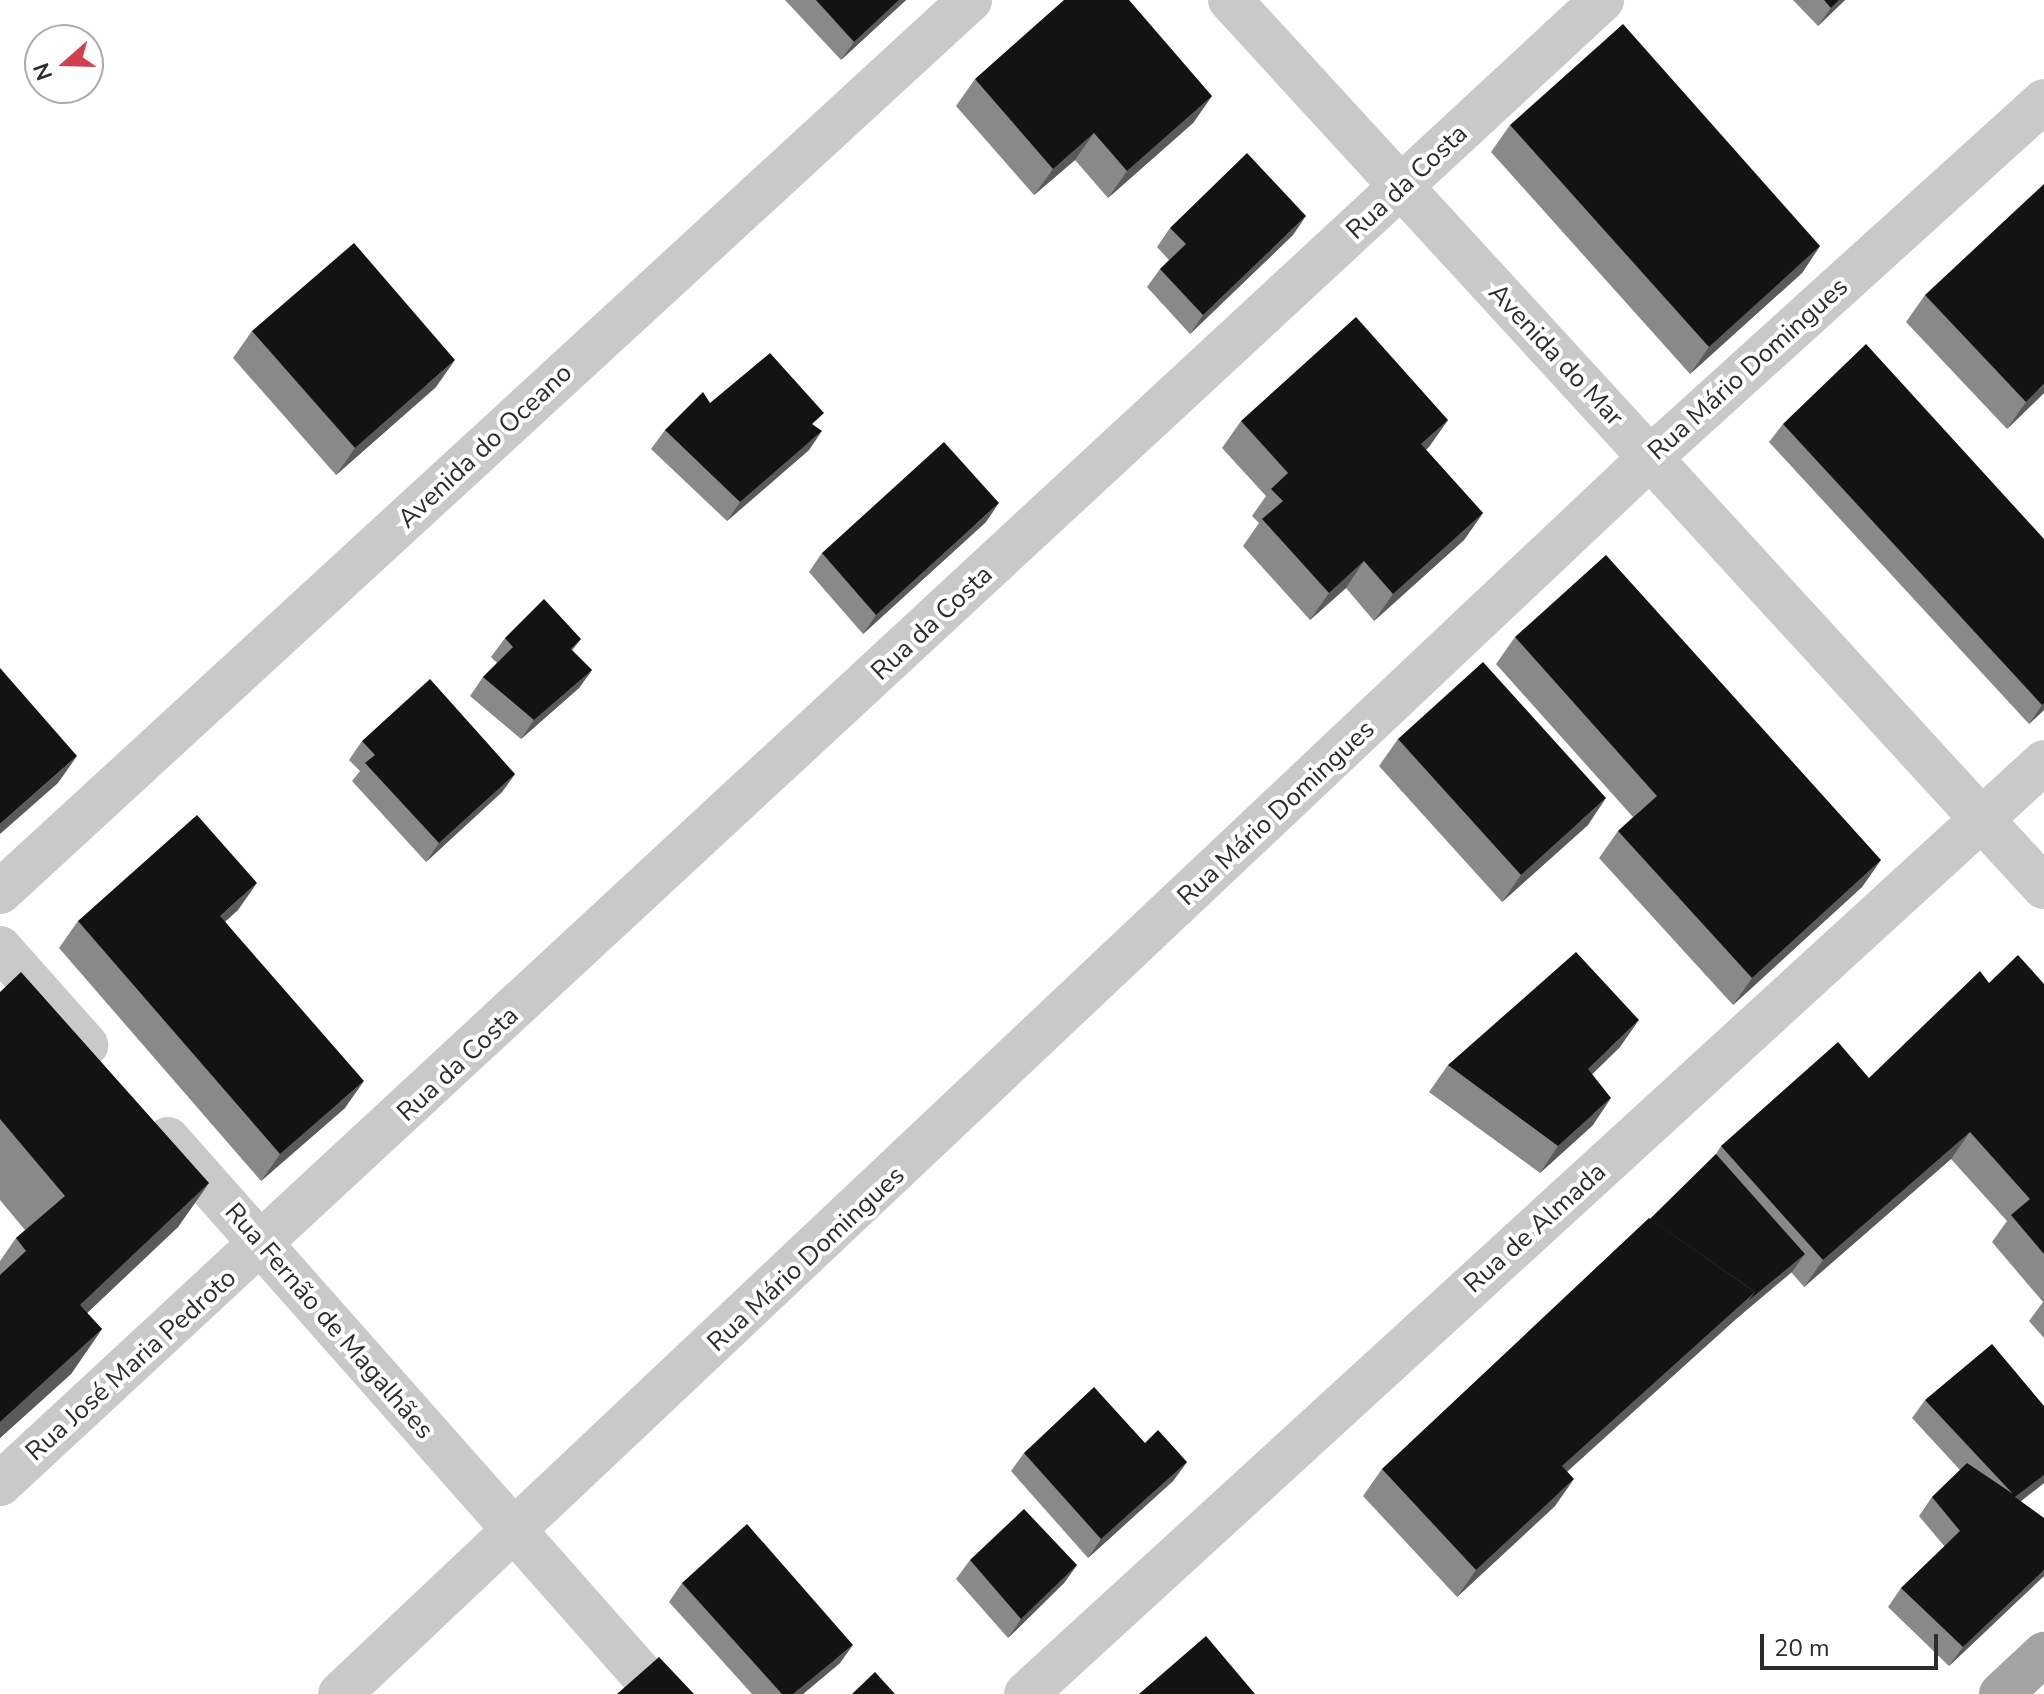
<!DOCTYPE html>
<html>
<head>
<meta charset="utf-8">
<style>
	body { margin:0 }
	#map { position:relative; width:2044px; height:1694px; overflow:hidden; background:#fff; font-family:"Nunito Sans",sans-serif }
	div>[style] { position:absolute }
	.minor>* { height:44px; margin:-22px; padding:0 22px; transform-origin:22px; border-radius:22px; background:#c9c9c9 }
	.primary>* { height:44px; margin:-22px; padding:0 22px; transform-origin:22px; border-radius:22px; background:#a4a4a4 }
	.wall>* { inset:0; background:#898989 }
	.shaded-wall>* { inset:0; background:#5a5a5a }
	.building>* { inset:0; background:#131313 }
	span { translate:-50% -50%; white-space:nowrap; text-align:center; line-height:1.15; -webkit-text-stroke:8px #fff; paint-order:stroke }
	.street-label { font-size:26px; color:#2c2c2c }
	.north { position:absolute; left:24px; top:24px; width:80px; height:80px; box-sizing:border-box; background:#fff; border:2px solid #ababab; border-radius:50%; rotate:250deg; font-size:22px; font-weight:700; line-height:32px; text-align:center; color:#2c2c2c }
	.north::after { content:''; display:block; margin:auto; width:28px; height:36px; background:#d23f50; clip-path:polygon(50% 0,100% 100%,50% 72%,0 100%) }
	.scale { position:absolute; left:1760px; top:1634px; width:178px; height:36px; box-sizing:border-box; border:4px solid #2c2c2c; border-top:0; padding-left:10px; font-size:24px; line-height:28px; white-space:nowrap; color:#2c2c2c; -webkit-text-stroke:6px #fff; paint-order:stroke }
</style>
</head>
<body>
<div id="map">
	<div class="minor">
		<i style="left:1230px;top:0;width:1204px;rotate:47.46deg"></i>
		<i style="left:0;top:892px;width:1318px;rotate:-42.6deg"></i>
		<i style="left:0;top:948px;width:130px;rotate:48.4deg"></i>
		<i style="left:168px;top:1139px;width:741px;rotate:48.5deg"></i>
		<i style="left:0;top:1484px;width:2184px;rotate:-42.81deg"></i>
		<i style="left:340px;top:1694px;width:1802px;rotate:-43.34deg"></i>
		<i style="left:1651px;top:457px;width:530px;rotate:-42.17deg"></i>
		<i style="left:1026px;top:1694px;width:1380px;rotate:-42.47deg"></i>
	</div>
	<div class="primary">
		<i style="left:2001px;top:1694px;width:59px;rotate:-42.9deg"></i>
	</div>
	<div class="wall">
		<i style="clip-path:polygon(785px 0,906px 0,841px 60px)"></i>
		<i style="clip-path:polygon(1793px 0,1845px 0,1818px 26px)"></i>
		<i style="clip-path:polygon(975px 79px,1212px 96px,1193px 123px,1108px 198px,1075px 160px,1034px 195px,956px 106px)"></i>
		<i style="clip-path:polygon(1510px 125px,1820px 246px,1802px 273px,1690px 374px,1491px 152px)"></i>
		<i style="clip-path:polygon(1170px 228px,1293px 235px,1190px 334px,1147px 287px,1160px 269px,1169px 260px,1157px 247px)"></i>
		<i style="clip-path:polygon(1925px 295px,2044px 393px,2007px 429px,1906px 322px)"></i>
		<i style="clip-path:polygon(252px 331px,436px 387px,336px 475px,233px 358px)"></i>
		<i style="clip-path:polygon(710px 403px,815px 426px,809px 450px,727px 521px,651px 449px,665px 430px)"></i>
		<i style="clip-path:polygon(1448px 420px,1426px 450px,1483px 513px,1464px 540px,1374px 621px,1346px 588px,1310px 620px,1243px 546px,1259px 523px,1252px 516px,1266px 496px,1222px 448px,1241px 421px)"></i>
		<i style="clip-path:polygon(1783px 424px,2044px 539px,2044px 710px,2029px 724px,1769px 442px)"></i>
		<i style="clip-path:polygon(986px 522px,863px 634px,809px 572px,822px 553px)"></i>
		<i style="clip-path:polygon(1515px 637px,1881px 860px,1862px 887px,1733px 1005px,1599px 858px,1618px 831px,1633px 817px,1496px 664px)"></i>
		<i style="clip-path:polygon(505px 638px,581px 639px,572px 651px,592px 670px,579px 688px,521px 739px,470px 696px,483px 677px,497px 663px,491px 657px)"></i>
		<i style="clip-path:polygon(1398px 739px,1588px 825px,1502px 902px,1379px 766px)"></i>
		<i style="clip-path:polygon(362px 741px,515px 774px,502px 792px,426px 862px,352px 781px,360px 771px,349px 760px)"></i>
		<i style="clip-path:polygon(238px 910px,225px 921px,345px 1108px,261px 1181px,59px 948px,78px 921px)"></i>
		<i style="clip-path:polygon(1989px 983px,2044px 984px,2044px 1338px,2029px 1321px,2043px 1302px,1992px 1242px,2007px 1221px,1951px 1159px,1804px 1287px,1791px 1272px,1736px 1319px,1567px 1472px,1555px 1506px,1457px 1597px,1363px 1496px,1382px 1469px,1650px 1219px,1716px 1154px,1721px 1146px,1869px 1078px)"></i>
		<i style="clip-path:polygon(0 992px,209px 1183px,178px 1227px,87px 1313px,102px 1329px,71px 1374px,0 1438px,0 1261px,16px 1238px,25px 1230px,0 1200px)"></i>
		<i style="clip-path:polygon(1620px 1047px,1592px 1074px,1593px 1125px,1540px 1173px,1429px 1092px,1448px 1065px)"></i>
		<i style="clip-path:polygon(1925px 1400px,2043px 1406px,2044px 1483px,2021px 1501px,2044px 1576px,1949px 1666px,1888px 1607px,1901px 1588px,1945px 1547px,1919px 1516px,1932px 1497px,1960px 1470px,1912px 1418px)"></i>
		<i style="clip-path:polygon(1024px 1453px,1187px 1462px,1173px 1481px,1088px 1558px,1011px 1471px)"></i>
		<i style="clip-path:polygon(970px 1560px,1077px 1565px,1064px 1583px,1008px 1638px,956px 1579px)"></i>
		<i style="clip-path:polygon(682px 1583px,840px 1663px,803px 1694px,752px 1694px,669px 1602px)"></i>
	</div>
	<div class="shaded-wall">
		<i style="clip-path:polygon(899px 0,906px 0,841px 60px,854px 42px)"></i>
		<i style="clip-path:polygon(1839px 0,1845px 0,1818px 26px,1831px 8px)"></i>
		<i style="clip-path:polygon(1212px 96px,1193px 123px,1108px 198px,1127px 171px)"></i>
		<i style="clip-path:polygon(1094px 133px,1075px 160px,1034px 195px,1053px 169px)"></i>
		<i style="clip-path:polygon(1306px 216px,1293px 235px,1190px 334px,1203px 315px)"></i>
		<i style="clip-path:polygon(1820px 246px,1802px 273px,1690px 374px,1709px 347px)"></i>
		<i style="clip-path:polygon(455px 360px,436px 387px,336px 475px,355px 448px)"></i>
		<i style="clip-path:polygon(2044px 384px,2044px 393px,2007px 429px,2026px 402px)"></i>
		<i style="clip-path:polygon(1448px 420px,1429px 447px,1402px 471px,1421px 444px)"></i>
		<i style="clip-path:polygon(822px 431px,809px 450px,727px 521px,740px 502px)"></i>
		<i style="clip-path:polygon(999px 503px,986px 522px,863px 634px,876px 615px)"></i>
		<i style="clip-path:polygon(1483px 513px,1464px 540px,1374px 621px,1393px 594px)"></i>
		<i style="clip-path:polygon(1364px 561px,1346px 588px,1310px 620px,1329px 593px)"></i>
		<i style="clip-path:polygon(592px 670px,579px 688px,521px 739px,534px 720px)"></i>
		<i style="clip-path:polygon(2044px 703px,2044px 710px,2029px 724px,2042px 705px)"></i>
		<i style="clip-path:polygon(77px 756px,58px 783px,0 834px,0 824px)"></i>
		<i style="clip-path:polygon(515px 774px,502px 792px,426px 862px,439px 843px)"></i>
		<i style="clip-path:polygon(1606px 798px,1588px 825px,1502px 902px,1521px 875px)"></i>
		<i style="clip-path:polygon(1881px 860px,1862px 887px,1733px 1005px,1752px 978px)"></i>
		<i style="clip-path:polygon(257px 883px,238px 910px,202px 943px,220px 916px)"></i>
		<i style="clip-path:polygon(1639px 1020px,1620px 1047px,1570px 1096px,1588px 1069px)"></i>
		<i style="clip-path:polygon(364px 1081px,345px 1108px,261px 1181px,280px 1154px)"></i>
		<i style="clip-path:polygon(1611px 1098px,1593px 1125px,1540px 1173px,1558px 1146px)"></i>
		<i style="clip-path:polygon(1970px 1132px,1951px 1159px,1804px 1287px,1823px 1260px)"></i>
		<i style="clip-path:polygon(209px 1183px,178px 1227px,49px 1349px,80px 1305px)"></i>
		<i style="clip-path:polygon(1805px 1254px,1792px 1272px,1736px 1319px,1543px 1493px,1562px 1466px,1755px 1292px)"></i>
		<i style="clip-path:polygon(102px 1329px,71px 1374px,0 1438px,0 1422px)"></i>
		<i style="clip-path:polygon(1187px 1462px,1173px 1481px,1088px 1558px,1101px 1539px)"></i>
		<i style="clip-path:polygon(2044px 1475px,2044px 1483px,2002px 1516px,2015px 1497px)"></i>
		<i style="clip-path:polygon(1574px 1479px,1555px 1506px,1457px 1597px,1476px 1570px)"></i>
		<i style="clip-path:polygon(1077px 1565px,1064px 1583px,1008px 1638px,1021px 1619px)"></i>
		<i style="clip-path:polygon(2044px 1570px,2044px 1576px,1949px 1666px,1963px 1647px)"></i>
		<i style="clip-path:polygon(853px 1645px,840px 1663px,803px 1694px,793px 1694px)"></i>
	</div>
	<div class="building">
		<i style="clip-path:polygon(816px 0,899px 0,854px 42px)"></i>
		<i style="clip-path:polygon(1064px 0,1129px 0,1212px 96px,1127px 171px,1094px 133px,1053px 169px,975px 79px)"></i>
		<i style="clip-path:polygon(1824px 0,1839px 0,1831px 8px)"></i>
		<i style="clip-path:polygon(1623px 24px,1820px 246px,1709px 347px,1510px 125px)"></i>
		<i style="clip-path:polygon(1247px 153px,1306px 216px,1203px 315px,1160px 269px,1186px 244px,1170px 228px)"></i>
		<i style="clip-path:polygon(2044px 184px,2044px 384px,2026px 402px,1925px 295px)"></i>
		<i style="clip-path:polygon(354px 243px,455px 360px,355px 448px,252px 331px)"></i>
		<i style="clip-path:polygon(1356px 317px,1448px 420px,1421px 444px,1483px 513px,1393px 594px,1364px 561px,1329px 593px,1262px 519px,1283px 501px,1271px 489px,1288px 473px,1241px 421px)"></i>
		<i style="clip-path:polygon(1866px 344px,2044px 539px,2044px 703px,2042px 705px,1783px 424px)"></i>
		<i style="clip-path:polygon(770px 353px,824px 413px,812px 424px,822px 431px,740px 502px,665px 430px,703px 392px,710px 403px)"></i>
		<i style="clip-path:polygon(944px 442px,999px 503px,876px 615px,822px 553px)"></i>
		<i style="clip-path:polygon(1606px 555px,1881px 860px,1752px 978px,1618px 831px,1657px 796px,1515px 637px)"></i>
		<i style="clip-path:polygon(544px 599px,581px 639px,571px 649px,592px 670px,534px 720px,483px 677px,513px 647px,505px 638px)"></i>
		<i style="clip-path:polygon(1483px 662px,1606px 798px,1521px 875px,1398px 739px)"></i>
		<i style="clip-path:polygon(0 668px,77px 756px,0 824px)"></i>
		<i style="clip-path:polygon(430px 679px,515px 774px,439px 843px,365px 763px,375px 755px,362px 741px)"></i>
		<i style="clip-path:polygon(197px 815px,257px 883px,220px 916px,364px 1081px,280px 1154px,78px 921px)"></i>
		<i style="clip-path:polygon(1576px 952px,1639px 1020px,1588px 1069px,1611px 1098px,1558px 1146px,1448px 1065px)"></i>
		<i style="clip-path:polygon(2018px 955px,2044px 984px,2044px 1254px,2011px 1215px,2030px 1199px,1970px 1132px,1823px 1260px,1721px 1146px,1838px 1042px,1869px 1078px,1980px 971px,1989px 983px)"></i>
		<i style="clip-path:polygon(21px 972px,209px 1183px,80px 1305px,102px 1329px,0 1422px,0 1275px,26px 1251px,16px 1238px,65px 1196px,0 1119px,0 992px)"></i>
		<i style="clip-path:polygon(1716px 1154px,1805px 1254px,1749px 1300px,1755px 1292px,1650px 1219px)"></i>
		<i style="clip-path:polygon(1649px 1218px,1755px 1292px,1562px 1466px,1574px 1479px,1476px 1570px,1382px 1469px)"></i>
		<i style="clip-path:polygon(1992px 1344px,2044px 1406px,2044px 1475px,2015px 1497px,2044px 1518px,2044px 1570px,1963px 1647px,1901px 1588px,1960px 1531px,1932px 1497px,1967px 1463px,2013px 1494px,1925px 1400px)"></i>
		<i style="clip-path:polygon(1094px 1387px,1145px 1443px,1158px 1430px,1187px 1462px,1101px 1539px,1024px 1453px)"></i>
		<i style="clip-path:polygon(1024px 1509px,1077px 1565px,1021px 1619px,970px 1560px)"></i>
		<i style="clip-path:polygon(747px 1524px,853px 1645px,793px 1694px,782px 1694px,682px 1583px)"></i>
		<i style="clip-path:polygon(1206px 1636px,1255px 1694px,1139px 1694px)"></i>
		<i style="clip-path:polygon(659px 1657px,694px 1694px,617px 1694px)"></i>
		<i style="clip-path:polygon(875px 1672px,895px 1694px,852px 1694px)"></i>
	</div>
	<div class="street-label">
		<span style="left:1407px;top:182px;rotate:-43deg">Rua da Costa</span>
		<span style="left:1556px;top:355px;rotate:47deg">Avenida do Mar</span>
		<span style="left:1748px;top:369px;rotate:-42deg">Rua Mário Domingues</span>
		<span style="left:485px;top:446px;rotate:-43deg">Avenida do Oceano</span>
		<span style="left:932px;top:623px;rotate:-43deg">Rua da Costa</span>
		<span style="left:1276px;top:813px;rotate:-43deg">Rua Mário Domingues</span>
		<span style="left:458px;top:1064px;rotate:-43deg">Rua da Costa</span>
		<span style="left:1535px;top:1228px;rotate:-42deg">Rua de Almada</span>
		<span style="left:806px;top:1259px;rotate:-43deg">Rua Mário Domingues</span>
		<span style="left:329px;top:1321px;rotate:49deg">Rua Fernão de Magalhães</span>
		<span style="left:131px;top:1365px;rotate:-42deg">Rua José Maria Pedroto</span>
	</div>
	<div class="north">N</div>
	<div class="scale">20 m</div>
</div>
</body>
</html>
